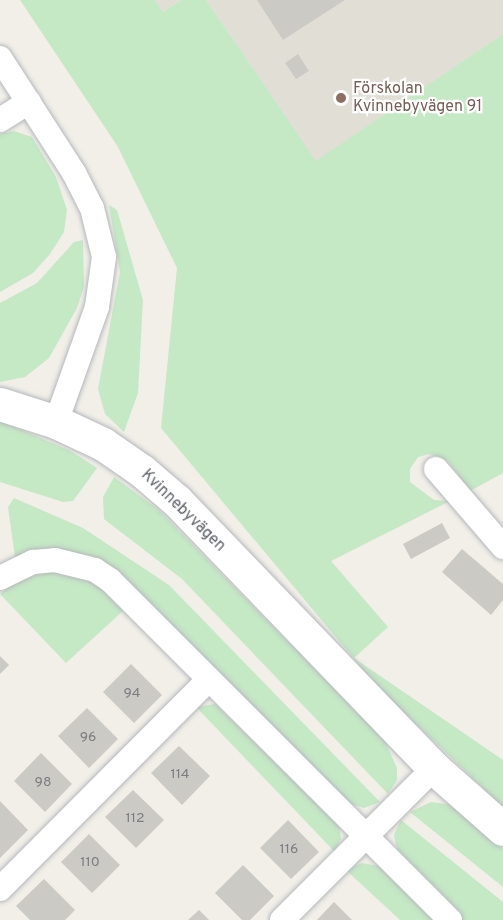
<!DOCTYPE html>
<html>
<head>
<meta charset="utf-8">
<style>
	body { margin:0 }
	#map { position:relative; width:503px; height:920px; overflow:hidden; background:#f1efe8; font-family:Overpass,sans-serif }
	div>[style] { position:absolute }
	.education>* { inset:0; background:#e1ded6 }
	.green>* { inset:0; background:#c5e8c5 }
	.building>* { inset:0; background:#cccac5 }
	.roads { filter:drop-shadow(0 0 2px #b5b8bc) drop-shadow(0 0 2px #b5b8bc) }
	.street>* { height:24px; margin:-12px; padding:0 12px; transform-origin:12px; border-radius:12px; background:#fff }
	.secondary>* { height:33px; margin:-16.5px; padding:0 16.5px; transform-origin:16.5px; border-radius:16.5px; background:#fff }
	.dots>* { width:16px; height:16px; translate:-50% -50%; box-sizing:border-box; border:3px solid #fff; border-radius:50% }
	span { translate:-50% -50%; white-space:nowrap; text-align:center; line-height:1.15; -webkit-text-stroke:4.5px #fff; paint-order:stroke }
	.number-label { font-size:14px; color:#7a7d7f }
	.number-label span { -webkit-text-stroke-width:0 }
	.education-label { font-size:16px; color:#785e54 }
	.left { translate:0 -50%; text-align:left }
	.street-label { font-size:16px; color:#5f6368 }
</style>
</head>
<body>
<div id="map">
	<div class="education">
		<i style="clip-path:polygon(155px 0,181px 0,163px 12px)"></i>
		<i style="clip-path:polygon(206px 0,503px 0,503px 34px,316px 162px)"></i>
	</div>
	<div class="green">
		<i style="clip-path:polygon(20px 0,155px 0,163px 12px,181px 0,206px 0,316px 161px,503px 34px,503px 473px,470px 491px,448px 461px,429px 454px,418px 457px,410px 469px,410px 482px,434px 500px,450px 501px,331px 561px,388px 627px,354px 658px,503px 760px,503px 807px,380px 690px,161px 428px,177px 268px,118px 147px)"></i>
		<i style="clip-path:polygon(14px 131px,32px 137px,56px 177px,67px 210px,64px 232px,50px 254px,33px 273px,0 292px,0 134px)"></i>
		<i style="clip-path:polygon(109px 205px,117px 210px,143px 300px,138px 393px,124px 432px,105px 414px,98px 389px,120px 272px)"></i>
		<i style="clip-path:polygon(83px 240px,84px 287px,77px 308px,49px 358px,25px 377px,0 382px,0 303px,37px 283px,74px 242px)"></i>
		<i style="clip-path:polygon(0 421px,69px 450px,97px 468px,73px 501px,63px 502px,0 482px)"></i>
		<i style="clip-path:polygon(114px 477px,159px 510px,385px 741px,397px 768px,397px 780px,388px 794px,182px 579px,104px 519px,103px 497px)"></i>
		<i style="clip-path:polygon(14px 498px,83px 528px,169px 585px,380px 802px,364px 808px,347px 803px,92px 558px,55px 551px,15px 557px,8px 507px)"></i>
		<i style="clip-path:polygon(45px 573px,62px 573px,95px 583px,124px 610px,66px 663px,0 594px,16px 581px)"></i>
		<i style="clip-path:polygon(215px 704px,339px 825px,341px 839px,335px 852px,196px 707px)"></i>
		<i style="clip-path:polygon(431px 802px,453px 805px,503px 849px,503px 887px,410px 812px)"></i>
		<i style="clip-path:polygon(401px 820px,503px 902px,503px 920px,463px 920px,397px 850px,394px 835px)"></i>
		<i style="clip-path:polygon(362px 863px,379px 866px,434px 920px,400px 920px,346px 870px)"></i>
	</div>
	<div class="building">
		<i style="clip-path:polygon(257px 0,345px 0,283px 40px)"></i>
		<i style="clip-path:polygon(298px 54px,309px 71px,296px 79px,285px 63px)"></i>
		<i style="clip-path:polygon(442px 523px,450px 538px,411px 559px,403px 544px)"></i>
		<i style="clip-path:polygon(462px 549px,503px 584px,503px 600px,491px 615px,442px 572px)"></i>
		<i style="clip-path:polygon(0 656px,9px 665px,0 674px)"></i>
		<i style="clip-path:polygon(131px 664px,162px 695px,134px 723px,103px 692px)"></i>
		<i style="clip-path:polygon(87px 708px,118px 739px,89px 768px,58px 736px)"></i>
		<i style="clip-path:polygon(179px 746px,210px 776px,182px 805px,151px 773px)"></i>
		<i style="clip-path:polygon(41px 753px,72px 784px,45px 812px,14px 781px)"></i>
		<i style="clip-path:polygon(133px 790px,164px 820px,136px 848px,105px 817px)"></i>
		<i style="clip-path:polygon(0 801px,28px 830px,0 858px)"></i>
		<i style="clip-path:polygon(288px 820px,319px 852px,291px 879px,260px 848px)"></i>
		<i style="clip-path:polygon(89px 834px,120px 865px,92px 893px,61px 862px)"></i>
		<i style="clip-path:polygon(243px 865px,274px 896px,250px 920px,242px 920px,215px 893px)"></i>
		<i style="clip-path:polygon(44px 879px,75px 910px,65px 920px,30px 920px,16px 906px)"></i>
		<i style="clip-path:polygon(334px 902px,352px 920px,317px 920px)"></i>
		<i style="clip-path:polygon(199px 910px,209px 920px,188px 920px)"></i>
	</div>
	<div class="roads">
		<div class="street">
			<i style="left:0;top:58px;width:137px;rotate:57.2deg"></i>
			<i style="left:74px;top:173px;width:39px;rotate:63deg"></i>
			<i style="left:92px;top:208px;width:50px;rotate:76.2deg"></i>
			<i style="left:104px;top:257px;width:50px;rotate:98deg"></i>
			<i style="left:97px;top:307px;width:122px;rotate:109.6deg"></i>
			<i style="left:0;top:120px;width:34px;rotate:-32deg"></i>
			<i style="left:436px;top:469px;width:103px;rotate:49.3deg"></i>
			<i style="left:0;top:578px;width:37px;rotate:-26deg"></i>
			<i style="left:33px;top:562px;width:22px;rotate:-5deg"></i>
			<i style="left:55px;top:560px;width:41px;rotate:14deg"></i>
			<i style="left:95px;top:570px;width:18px;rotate:34deg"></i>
			<i style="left:110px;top:580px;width:481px;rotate:45deg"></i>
			<i style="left:0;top:889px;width:295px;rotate:-45.1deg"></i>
			<i style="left:282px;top:920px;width:215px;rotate:-45deg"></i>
		</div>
		<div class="secondary">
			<i style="left:0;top:404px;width:59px;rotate:17.8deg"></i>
			<i style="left:56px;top:422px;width:52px;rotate:25.1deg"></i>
			<i style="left:103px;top:444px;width:47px;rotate:34.7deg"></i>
			<i style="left:142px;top:471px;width:46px;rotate:40.6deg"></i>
			<i style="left:177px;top:501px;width:371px;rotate:46.1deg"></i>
			<i style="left:434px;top:768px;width:92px;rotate:41.5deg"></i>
		</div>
	</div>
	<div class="dots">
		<i style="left:341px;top:98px;background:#8d6e63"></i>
	</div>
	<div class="number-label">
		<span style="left:132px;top:694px">94</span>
		<span style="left:88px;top:738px">96</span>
		<span style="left:180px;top:775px">114</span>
		<span style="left:43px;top:783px">98</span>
		<span style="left:135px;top:819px">112</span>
		<span style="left:289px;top:850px">116</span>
		<span style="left:90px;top:863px">110</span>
	</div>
	<div class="education-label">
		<span class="left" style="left:353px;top:98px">Förskolan<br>Kvinnebyvägen 91</span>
	</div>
	<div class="street-label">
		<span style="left:183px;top:511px;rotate:44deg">Kvinnebyvägen</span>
	</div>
</div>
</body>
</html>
